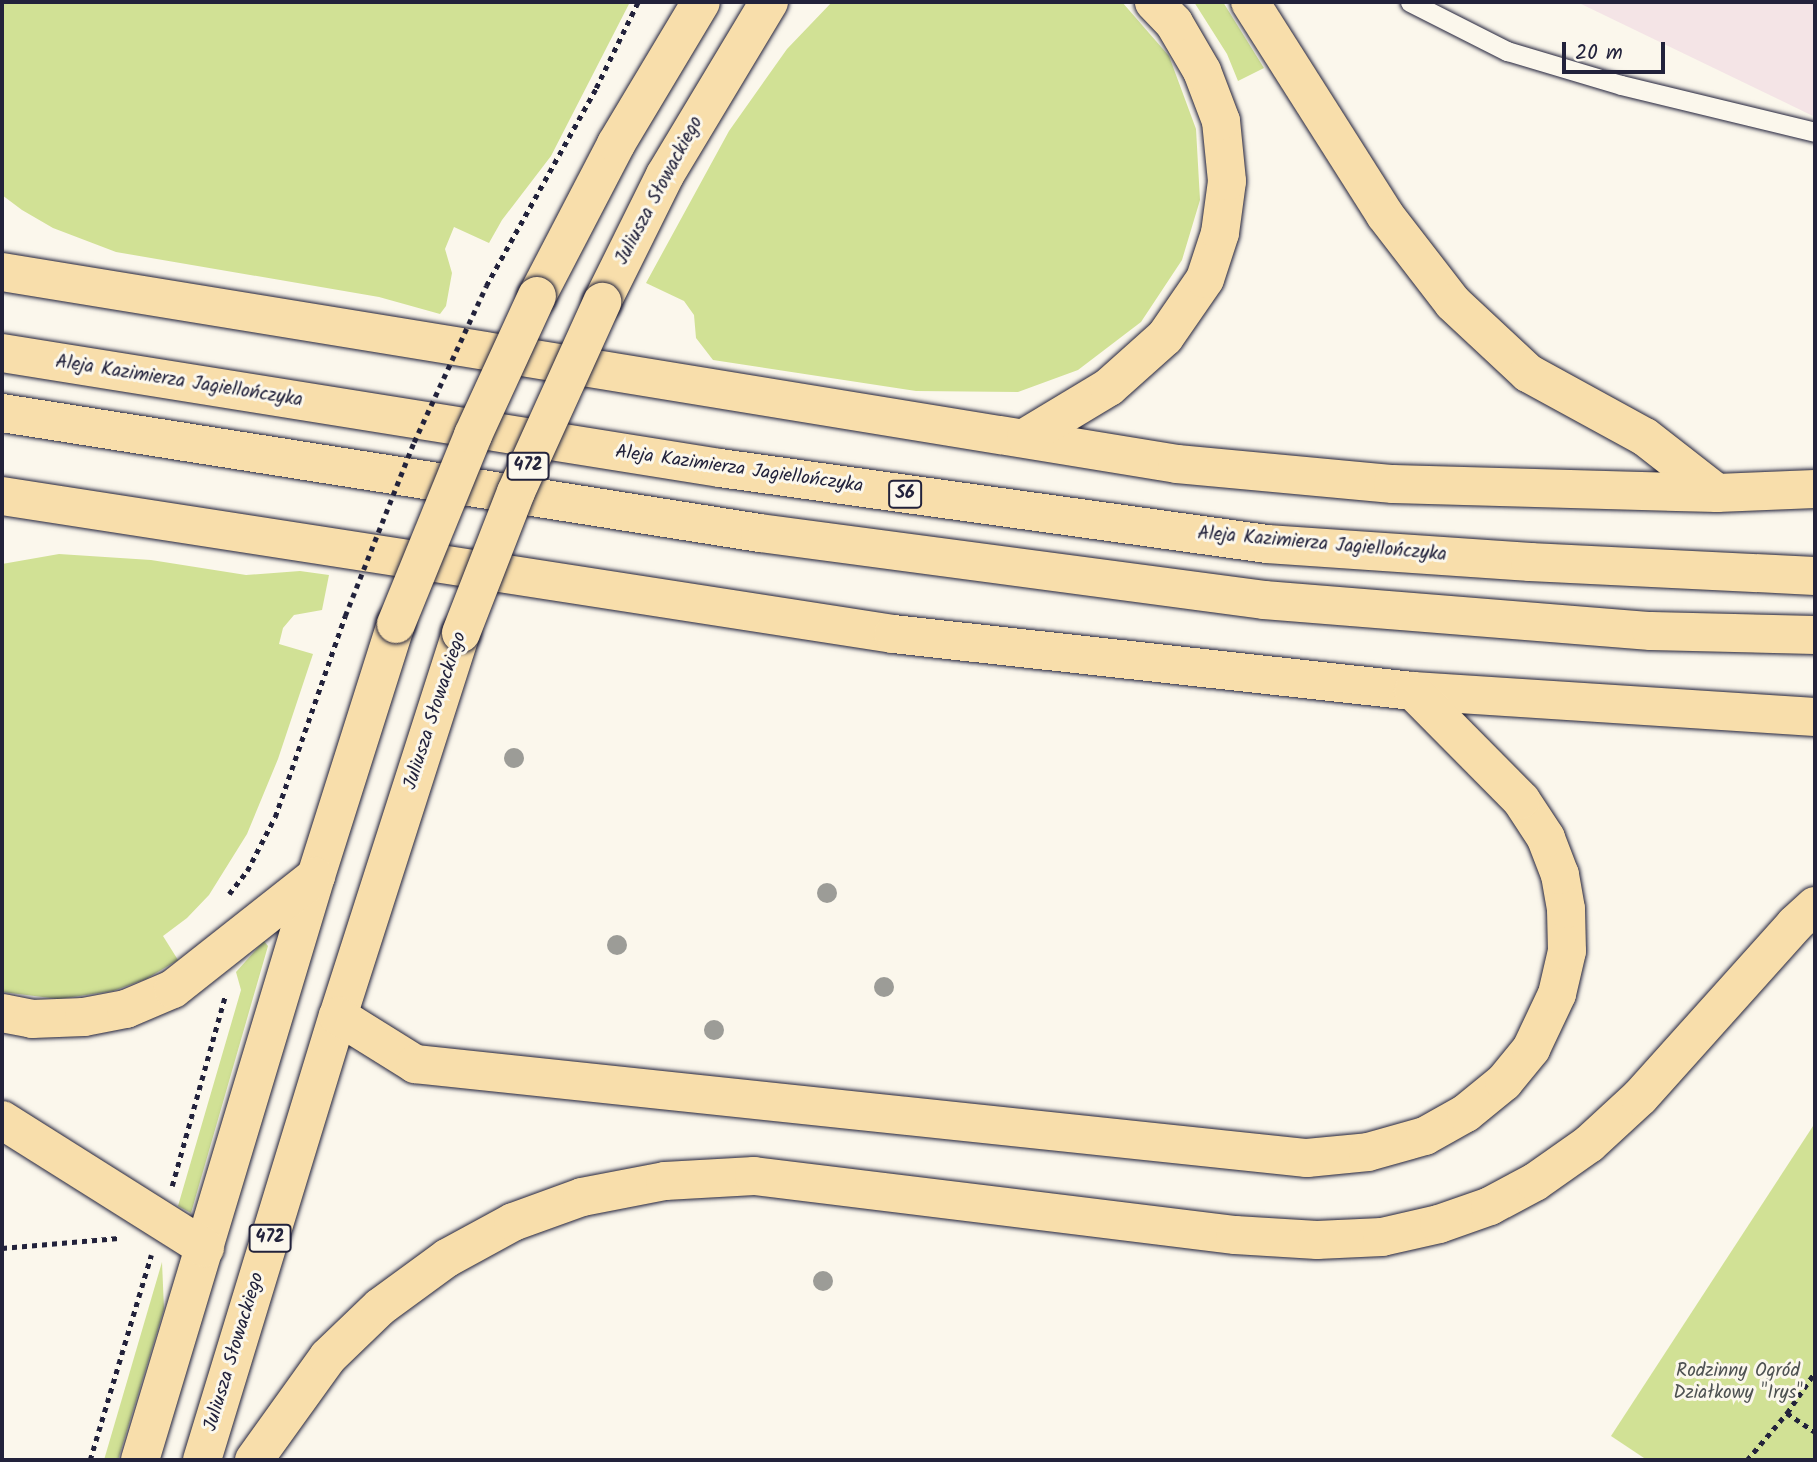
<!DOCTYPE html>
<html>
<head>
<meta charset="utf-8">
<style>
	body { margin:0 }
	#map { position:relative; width:1817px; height:1462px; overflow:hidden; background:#fbf7ec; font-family:Kalam,sans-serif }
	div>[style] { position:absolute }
	.built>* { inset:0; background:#f4e4e6 }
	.green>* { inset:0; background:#d1e195 }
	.path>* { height:4.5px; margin-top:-2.25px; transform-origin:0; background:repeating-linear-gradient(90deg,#22223b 0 5px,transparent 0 10px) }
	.roads { filter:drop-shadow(0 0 2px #22223b) drop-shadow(0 0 2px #22223b) }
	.service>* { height:19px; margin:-9.5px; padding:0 9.5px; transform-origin:9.5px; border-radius:9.5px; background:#fbf7ec }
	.primary>* { height:38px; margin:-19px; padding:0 19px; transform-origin:19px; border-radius:19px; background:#f8deab }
	.motorway>* { height:38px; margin:-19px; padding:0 19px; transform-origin:19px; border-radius:19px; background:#f8deab }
	.path-bridge>* { height:4.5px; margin-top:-2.25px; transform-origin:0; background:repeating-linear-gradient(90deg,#22223b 0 5px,transparent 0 10px) }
	.bridges { filter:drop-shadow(0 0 2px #22223b) drop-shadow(0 0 2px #22223b) }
	.primary-bridge>* { height:38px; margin:-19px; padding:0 19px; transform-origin:19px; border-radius:19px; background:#f8deab }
	.trees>* { width:20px; height:20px; margin:-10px; border-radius:50%; background:#9c9c97 }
	span { translate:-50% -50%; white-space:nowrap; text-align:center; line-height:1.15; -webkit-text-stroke:6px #fbf7ec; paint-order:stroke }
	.shield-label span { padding:2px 5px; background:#fbf7ec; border:2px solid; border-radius:5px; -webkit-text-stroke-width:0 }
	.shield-label { font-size:18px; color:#22223b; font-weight:700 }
	.street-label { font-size:19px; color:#22223b }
	.park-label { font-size:19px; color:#4e5252 }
	.frame { position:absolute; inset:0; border:4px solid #22223b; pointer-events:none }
	.scale { position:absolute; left:1562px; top:42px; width:103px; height:32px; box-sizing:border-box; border:4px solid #22223b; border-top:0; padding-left:9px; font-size:21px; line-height:24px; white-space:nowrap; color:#22223b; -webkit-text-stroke:5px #fbf7ec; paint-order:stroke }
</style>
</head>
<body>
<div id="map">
	<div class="built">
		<i style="clip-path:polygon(1577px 2px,1815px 2px,1815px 117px)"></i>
	</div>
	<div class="green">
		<i style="clip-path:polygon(2px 2px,630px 2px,551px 156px,502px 220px,489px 243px,454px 227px,445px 249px,452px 273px,446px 306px,440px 314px,379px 297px,116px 252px,53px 228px,22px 210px,2px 195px)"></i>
		<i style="clip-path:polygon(832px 2px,1122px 2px,1169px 56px,1196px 129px,1200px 200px,1182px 260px,1141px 322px,1078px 370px,1018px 392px,916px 391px,713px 360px,696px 338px,694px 315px,684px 301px,646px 283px,729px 131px,787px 49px)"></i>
		<i style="clip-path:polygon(1194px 2px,1223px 2px,1264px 68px,1238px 81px,1227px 54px)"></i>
		<i style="clip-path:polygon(59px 554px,151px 560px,246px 575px,300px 571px,329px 575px,322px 610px,294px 615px,283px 628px,279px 644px,313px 654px,278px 759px,247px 834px,209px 895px,187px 918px,163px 936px,178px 960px,146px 979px,113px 991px,59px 999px,2px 992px,2px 564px)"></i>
		<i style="clip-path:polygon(264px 941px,268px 946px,191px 1213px,178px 1206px,241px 990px,236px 972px)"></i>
		<i style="clip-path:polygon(1815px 1123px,1815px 1460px,1647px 1460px,1611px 1436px)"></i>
		<i style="clip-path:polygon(162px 1262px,164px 1309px,118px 1460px,104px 1460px)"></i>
	</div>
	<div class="path">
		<i style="left:486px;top:286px;width:227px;rotate:-60.9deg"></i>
		<i style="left:596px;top:88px;width:96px;rotate:-64deg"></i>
		<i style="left:229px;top:894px;width:29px;rotate:-52deg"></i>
		<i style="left:247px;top:871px;width:61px;rotate:-62.6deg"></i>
		<i style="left:275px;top:817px;width:213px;rotate:-70.8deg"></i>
		<i style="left:172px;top:1186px;width:197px;rotate:-74.4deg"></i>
		<i style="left:2px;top:1248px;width:117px;rotate:-4.9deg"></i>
		<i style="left:1787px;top:1413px;width:34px;rotate:34deg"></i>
		<i style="left:90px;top:1460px;width:214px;rotate:-73.4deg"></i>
		<i style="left:1747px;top:1460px;width:62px;rotate:-49.6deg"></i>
		<i style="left:1787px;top:1413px;width:50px;rotate:-55.7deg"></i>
	</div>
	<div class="roads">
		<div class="service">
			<i style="left:1410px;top:2px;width:109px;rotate:26.8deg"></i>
			<i style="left:1507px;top:51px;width:119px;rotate:16.6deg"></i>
			<i style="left:1621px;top:85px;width:200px;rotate:13.6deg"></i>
		</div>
		<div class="primary">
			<i style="left:537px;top:296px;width:171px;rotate:-62.5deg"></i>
			<i style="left:616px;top:144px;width:165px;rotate:-59.1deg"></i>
			<i style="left:602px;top:302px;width:142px;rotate:-63.6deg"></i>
			<i style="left:665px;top:175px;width:202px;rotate:-59deg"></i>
			<i style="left:140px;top:1460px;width:610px;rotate:-73.23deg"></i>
			<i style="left:316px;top:876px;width:264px;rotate:-72.4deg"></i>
			<i style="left:202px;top:1460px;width:464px;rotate:-73deg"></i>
			<i style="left:338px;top:1016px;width:402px;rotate:-72.2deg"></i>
		</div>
		<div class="motorway">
			<i style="left:1250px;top:2px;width:252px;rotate:57.6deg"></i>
			<i style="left:1385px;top:215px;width:111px;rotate:52.3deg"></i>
			<i style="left:1453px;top:303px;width:103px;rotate:43deg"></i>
			<i style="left:1528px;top:373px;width:133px;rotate:28.7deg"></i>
			<i style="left:1645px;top:437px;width:91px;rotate:37.9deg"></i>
			<i style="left:2px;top:272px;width:1191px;rotate:9.28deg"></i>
			<i style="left:1177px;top:464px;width:217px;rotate:5.3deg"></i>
			<i style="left:1393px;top:484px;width:324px;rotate:1.6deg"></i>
			<i style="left:1717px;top:493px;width:98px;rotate:-2.3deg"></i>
			<i style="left:2px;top:353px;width:727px;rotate:9.1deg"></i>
			<i style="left:720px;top:468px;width:552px;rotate:7.91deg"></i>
			<i style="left:1267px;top:544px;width:264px;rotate:3.9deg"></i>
			<i style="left:1530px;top:562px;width:285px;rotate:2.8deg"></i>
			<i style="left:2px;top:413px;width:767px;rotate:9deg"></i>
			<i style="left:760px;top:533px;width:508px;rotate:7.57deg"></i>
			<i style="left:1264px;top:600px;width:388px;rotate:4.6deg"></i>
			<i style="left:1651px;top:631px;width:164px;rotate:1.4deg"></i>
			<i style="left:1026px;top:437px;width:97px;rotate:-31.1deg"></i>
			<i style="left:1109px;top:387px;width:75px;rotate:-41.8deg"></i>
			<i style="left:1165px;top:337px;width:70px;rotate:-55.4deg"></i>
			<i style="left:1205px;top:279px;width:48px;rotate:-71.9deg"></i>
			<i style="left:1220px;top:233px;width:52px;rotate:-82.3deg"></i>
			<i style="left:1227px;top:181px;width:60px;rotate:-95.7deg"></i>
			<i style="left:1221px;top:121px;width:53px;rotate:-110.8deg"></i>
			<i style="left:1202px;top:71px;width:56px;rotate:-120.3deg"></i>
			<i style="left:1174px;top:23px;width:29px;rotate:-134deg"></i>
			<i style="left:2px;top:496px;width:902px;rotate:8.8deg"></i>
			<i style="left:893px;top:634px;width:523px;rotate:6.26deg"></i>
			<i style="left:1413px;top:691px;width:403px;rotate:3.7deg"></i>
			<i style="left:2px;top:1013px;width:31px;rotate:11deg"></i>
			<i style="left:32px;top:1019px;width:52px;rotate:-2.2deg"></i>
			<i style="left:84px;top:1017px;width:43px;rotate:-10.8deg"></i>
			<i style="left:126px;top:1009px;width:51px;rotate:-23.1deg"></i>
			<i style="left:173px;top:989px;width:182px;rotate:-38.3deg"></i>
			<i style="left:338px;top:1016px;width:91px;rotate:31.9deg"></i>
			<i style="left:415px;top:1064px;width:897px;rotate:6.02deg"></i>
			<i style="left:1307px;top:1158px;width:61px;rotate:-5.6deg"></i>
			<i style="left:1368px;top:1152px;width:59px;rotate:-15.7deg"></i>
			<i style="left:1425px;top:1136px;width:47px;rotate:-29.3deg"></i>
			<i style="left:1466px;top:1113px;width:49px;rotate:-39.2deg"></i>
			<i style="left:1504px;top:1082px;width:43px;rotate:-50.7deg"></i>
			<i style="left:1531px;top:1049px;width:61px;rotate:-64.7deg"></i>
			<i style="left:1557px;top:994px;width:44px;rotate:-76.9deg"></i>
			<i style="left:1567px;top:951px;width:42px;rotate:-91.4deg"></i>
			<i style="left:1566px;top:909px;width:35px;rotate:-100deg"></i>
			<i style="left:1560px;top:875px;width:40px;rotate:-111deg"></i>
			<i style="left:1546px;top:838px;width:45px;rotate:-123.3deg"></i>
			<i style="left:1521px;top:800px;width:153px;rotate:-134.7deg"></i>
			<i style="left:2px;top:1120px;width:240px;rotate:32.2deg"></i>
			<i style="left:254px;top:1460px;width:127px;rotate:-54.3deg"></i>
			<i style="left:328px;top:1357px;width:72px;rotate:-43.9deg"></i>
			<i style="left:380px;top:1307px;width:83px;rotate:-36.2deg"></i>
			<i style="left:447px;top:1258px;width:75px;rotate:-28.6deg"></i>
			<i style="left:513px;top:1222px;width:73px;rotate:-19.9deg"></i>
			<i style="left:582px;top:1197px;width:85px;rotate:-10.9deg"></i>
			<i style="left:665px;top:1181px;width:89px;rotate:-3.2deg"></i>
			<i style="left:754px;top:1176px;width:485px;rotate:7deg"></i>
			<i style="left:1235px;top:1235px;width:82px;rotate:3.5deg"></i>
			<i style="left:1317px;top:1240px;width:65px;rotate:-2.6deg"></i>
			<i style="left:1382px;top:1237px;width:58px;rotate:-12.8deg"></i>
			<i style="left:1439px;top:1224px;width:54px;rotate:-19.4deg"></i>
			<i style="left:1490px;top:1206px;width:51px;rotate:-28.1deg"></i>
			<i style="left:1535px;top:1182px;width:66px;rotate:-35.1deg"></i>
			<i style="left:1589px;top:1144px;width:69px;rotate:-42.7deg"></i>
			<i style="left:1640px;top:1097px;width:232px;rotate:-48.1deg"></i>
			<i style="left:1795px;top:924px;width:27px;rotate:-42deg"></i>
		</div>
	</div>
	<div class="path-bridge">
		<i style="left:345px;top:616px;width:187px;rotate:-68.4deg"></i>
		<i style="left:414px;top:442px;width:172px;rotate:-65.2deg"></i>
	</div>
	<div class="bridges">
		<div class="primary-bridge">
			<i style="left:396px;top:624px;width:204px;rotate:-67.8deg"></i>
			<i style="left:473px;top:435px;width:153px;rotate:-65.3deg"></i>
			<i style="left:461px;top:633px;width:151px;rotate:-68.7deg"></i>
			<i style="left:516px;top:492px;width:209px;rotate:-65.6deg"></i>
		</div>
	</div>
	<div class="trees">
		<i style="left:514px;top:758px"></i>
		<i style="left:827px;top:893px"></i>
		<i style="left:617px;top:945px"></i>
		<i style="left:884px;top:987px"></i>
		<i style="left:714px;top:1030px"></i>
		<i style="left:823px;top:1281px"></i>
	</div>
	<div class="shield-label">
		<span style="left:528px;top:466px">472</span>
		<span style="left:905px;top:494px">S6</span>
		<span style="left:270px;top:1238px">472</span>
	</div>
	<div class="street-label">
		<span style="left:660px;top:191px;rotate:-62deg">Juliusza Słowackiego</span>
		<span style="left:179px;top:382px;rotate:9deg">Aleja Kazimierza Jagiellończyka</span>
		<span style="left:739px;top:470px;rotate:8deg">Aleja Kazimierza Jagiellończyka</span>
		<span style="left:1322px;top:545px;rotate:5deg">Aleja Kazimierza Jagiellończyka</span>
		<span style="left:436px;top:711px;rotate:-72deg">Juliusza Słowackiego</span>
		<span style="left:235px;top:1352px;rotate:-73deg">Juliusza Słowackiego</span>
	</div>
	<div class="park-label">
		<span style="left:1738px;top:1383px">Rodzinny Ogród<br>Działkowy "Irys"</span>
	</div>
	<div class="frame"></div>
	<div class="scale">20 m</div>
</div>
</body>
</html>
